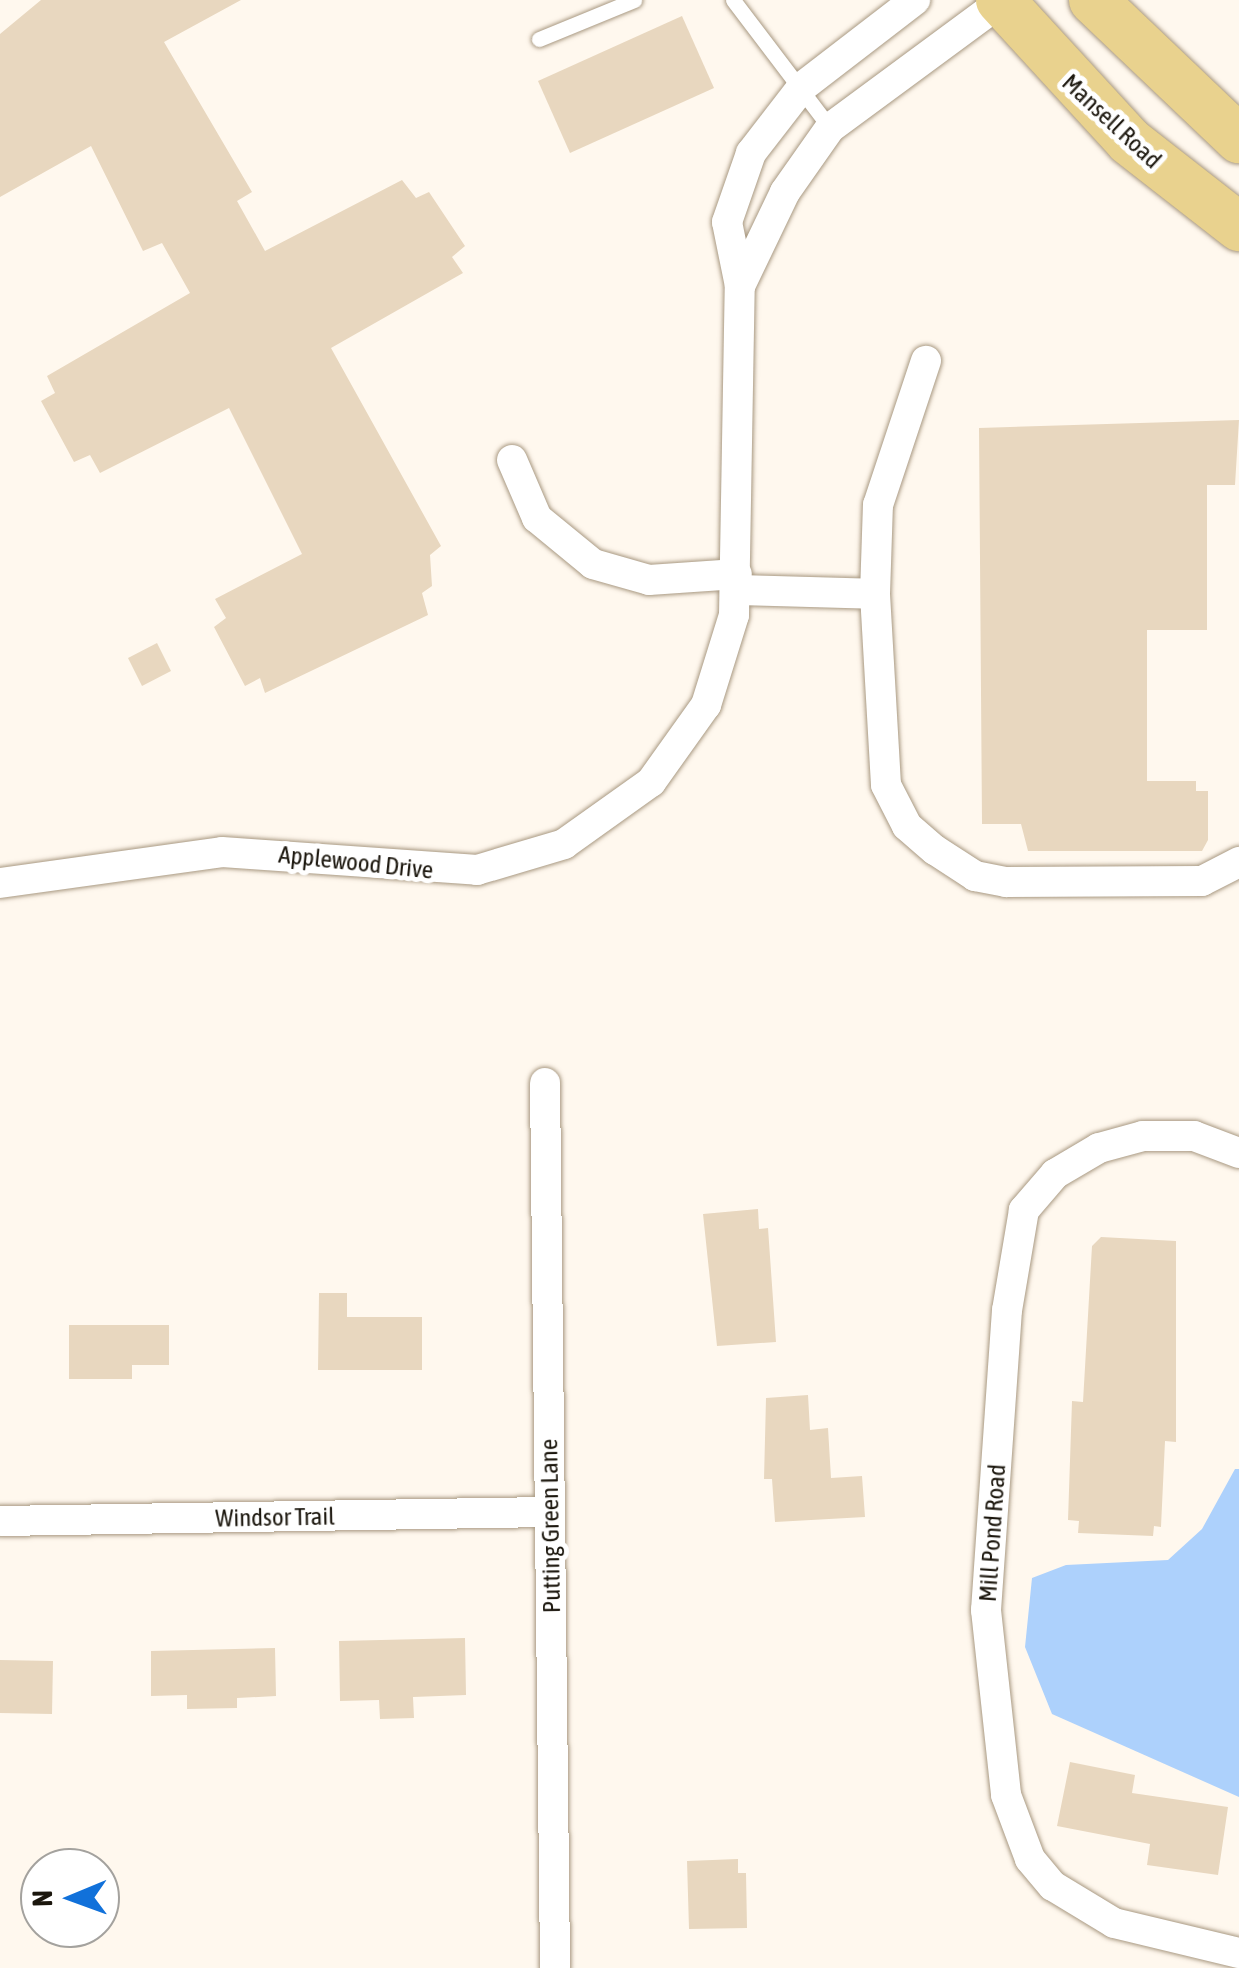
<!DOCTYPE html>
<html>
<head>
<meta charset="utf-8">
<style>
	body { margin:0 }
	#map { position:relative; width:1239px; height:1968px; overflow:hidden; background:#fff8ee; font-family:"Asap Condensed",sans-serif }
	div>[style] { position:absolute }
	.water>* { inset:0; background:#add1fc }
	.building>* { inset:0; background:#e8d7bf }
	.roads { filter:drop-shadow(0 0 2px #a99982) drop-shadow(0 0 2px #a99982) }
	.service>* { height:15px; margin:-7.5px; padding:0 7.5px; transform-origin:7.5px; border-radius:7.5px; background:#fff }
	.minor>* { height:30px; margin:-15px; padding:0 15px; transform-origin:15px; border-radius:15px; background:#fff }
	.primary>* { height:48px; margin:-24px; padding:0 24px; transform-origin:24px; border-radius:24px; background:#e9d28e }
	span { translate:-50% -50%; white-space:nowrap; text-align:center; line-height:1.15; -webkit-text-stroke:10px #fff; paint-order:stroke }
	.street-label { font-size:25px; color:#1b160d }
	.north { position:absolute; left:20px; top:1848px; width:100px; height:100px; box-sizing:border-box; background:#fff; border:2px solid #a4a29e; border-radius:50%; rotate:269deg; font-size:28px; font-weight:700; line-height:40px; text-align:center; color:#1b160d }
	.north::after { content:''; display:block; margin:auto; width:35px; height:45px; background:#1171da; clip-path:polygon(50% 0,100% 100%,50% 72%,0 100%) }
</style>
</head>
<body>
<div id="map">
	<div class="water">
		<i style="clip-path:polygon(1235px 1469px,1239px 1469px,1239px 1797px,1052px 1714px,1025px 1647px,1032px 1578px,1066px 1565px,1168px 1560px,1202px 1529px)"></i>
	</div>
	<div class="building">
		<i style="clip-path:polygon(41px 0,241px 0,164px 42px,252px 192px,237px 201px,265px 251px,402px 180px,416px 198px,429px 192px,465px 246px,452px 257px,463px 273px,331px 348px,441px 546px,430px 555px,432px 586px,422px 593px,428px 615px,265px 693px,260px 678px,245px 686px,214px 627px,226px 618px,215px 599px,302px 554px,229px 408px,100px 473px,90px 455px,74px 462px,41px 401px,55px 393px,47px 376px,190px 293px,162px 243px,143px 251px,91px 146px,0 197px,0 34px)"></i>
		<i style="clip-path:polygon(682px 16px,714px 88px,570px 153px,538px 81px)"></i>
		<i style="clip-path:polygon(1239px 420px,1235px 485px,1207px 485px,1207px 630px,1147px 630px,1147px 781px,1196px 781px,1196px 791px,1208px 791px,1208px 840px,1202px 851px,1028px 851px,1021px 824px,982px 824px,979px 428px)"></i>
		<i style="clip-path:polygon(157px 643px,171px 671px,142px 686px,128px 658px)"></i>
		<i style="clip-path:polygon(758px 1209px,759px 1229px,768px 1228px,776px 1342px,717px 1346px,703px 1214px)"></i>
		<i style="clip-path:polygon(1101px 1237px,1176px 1241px,1176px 1442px,1165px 1441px,1161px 1527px,1154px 1526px,1153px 1536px,1078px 1533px,1079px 1521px,1068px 1520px,1072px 1401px,1083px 1402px,1092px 1246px)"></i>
		<i style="clip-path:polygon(319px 1293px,347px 1293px,347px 1317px,422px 1317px,422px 1370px,318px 1370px)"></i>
		<i style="clip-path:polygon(69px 1325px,169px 1325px,169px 1365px,132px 1365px,132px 1379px,69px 1379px)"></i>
		<i style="clip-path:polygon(808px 1395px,810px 1430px,828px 1428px,831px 1478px,862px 1476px,865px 1517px,775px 1522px,772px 1479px,764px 1479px,766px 1398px)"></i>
		<i style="clip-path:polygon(465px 1638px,466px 1695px,413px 1697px,414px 1718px,380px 1719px,379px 1700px,340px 1701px,339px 1641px)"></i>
		<i style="clip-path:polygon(275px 1648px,276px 1696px,237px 1698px,237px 1708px,187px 1709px,187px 1695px,151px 1696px,151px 1651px)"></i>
		<i style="clip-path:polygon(0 1660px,53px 1661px,52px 1714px,0 1713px)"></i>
		<i style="clip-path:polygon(1070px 1762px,1135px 1775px,1132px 1793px,1228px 1807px,1218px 1875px,1147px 1865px,1150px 1844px,1057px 1826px)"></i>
		<i style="clip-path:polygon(738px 1859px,738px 1873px,746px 1873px,747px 1928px,689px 1929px,687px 1861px)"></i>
	</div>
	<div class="roads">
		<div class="service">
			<i style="left:733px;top:0;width:161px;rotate:52.8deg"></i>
			<i style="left:539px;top:39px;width:103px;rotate:-22.3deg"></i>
		</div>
		<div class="minor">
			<i style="left:740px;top:286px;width:104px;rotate:-64.4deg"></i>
			<i style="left:785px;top:192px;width:78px;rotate:-54.9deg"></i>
			<i style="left:830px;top:128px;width:212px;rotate:-36.4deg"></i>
			<i style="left:512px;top:460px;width:63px;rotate:66.7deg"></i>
			<i style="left:537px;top:518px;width:72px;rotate:39.4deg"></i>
			<i style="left:593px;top:564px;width:58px;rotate:15.9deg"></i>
			<i style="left:649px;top:580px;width:88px;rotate:-3.9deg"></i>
			<i style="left:736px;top:590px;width:139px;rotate:1.6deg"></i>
			<i style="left:875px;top:594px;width:89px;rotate:-88.1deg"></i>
			<i style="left:878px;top:505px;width:152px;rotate:-71.6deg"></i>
			<i style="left:875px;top:594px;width:191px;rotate:86.7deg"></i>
			<i style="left:886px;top:785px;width:46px;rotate:62.9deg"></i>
			<i style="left:907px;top:826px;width:37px;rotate:41deg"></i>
			<i style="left:935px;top:850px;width:48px;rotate:33deg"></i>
			<i style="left:975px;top:876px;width:32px;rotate:11deg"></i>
			<i style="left:1006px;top:882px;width:196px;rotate:-0.3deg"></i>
			<i style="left:1202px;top:881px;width:42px;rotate:-27.2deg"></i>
			<i style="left:0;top:883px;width:224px;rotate:-7.9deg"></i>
			<i style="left:222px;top:852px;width:256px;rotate:4deg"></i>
			<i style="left:477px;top:870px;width:91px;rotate:-16.6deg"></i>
			<i style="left:564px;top:844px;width:107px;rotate:-35.5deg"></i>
			<i style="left:651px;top:782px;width:95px;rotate:-54.5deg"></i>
			<i style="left:706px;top:705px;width:94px;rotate:-72.7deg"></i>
			<i style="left:734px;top:615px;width:329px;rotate:-89deg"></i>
			<i style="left:740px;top:286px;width:65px;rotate:-101.5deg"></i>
			<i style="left:727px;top:222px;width:73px;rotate:-70.8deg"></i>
			<i style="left:751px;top:153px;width:83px;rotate:-52.3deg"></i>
			<i style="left:802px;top:87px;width:143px;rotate:-37.6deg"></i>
			<i style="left:545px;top:1083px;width:885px;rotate:89.35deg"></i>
			<i style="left:1239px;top:1153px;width:48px;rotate:-159.3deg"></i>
			<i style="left:1194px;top:1136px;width:51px;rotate:180deg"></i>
			<i style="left:1143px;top:1136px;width:46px;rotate:164.7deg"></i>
			<i style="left:1099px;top:1148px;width:51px;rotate:149.4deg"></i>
			<i style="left:1055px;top:1174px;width:48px;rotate:130.7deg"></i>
			<i style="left:1024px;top:1210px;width:101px;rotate:99.6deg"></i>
			<i style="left:1007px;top:1310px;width:301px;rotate:94deg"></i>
			<i style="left:986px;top:1610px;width:186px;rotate:83.8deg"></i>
			<i style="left:1006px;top:1795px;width:68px;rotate:69.4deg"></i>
			<i style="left:1030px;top:1859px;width:35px;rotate:50deg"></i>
			<i style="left:1053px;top:1886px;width:71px;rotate:31.2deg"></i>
			<i style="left:1114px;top:1923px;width:129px;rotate:13.5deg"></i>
			<i style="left:0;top:1521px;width:550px;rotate:-0.94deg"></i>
		</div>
		<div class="primary">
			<i style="left:1000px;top:0;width:191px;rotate:47.5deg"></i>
			<i style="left:1129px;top:141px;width:140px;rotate:38deg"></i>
			<i style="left:1093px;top:0;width:202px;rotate:43.6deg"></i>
		</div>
	</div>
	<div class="street-label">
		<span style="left:1112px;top:121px;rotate:43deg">Mansell Road</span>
		<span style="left:356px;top:862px;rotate:6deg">Applewood Drive</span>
		<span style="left:275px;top:1517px;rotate:-1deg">Windsor Trail</span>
		<span style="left:550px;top:1526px;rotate:-91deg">Putting Green Lane</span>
		<span style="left:992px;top:1533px;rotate:-86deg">Mill Pond Road</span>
	</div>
	<div class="north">N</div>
</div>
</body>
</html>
